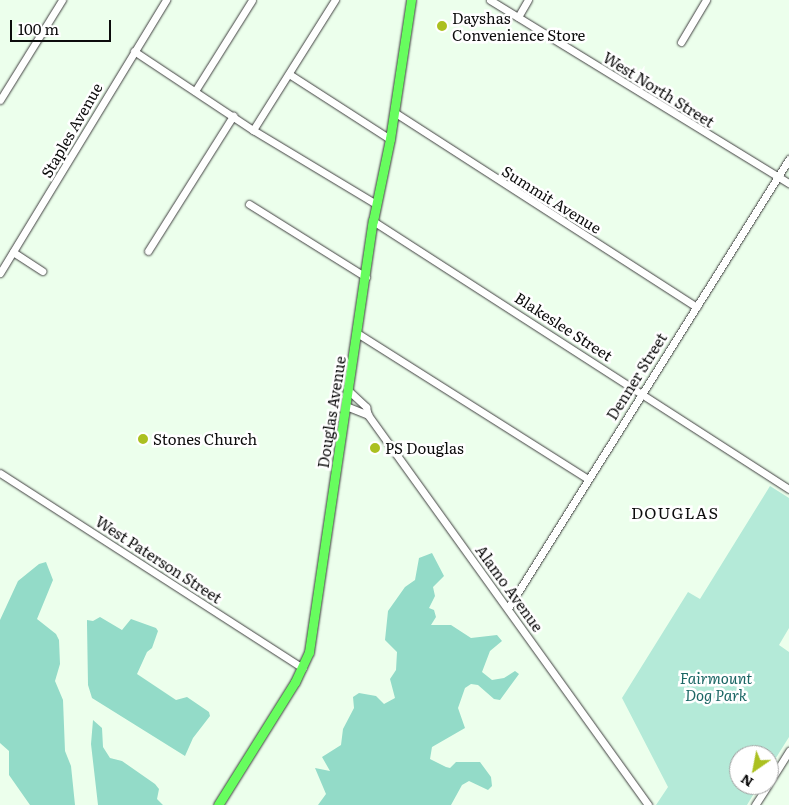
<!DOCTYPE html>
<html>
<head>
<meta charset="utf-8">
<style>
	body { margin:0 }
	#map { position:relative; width:789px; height:805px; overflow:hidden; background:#ecffec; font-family:Literata,serif }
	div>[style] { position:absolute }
	.green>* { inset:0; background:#b4ead8 }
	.forest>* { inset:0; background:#93dbc8 }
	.roads { filter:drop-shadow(0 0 1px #3f3f3f) drop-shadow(0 0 1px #3f3f3f) }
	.minor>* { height:7px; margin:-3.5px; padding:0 3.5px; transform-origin:3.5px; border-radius:3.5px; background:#fff }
	.major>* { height:9px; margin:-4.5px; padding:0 4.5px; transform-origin:4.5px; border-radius:4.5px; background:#67fd5e }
	.dots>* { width:14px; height:14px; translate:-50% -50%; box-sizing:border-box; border:2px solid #fff; border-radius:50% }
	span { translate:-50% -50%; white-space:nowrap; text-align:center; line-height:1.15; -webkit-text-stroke:5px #fff; paint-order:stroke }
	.poi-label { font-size:15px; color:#0c0c0c }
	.left { translate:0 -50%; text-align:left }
	.street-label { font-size:15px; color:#0c0c0c }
	.park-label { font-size:15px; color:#1b6664; font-style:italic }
	.neighbourhood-label { font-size:16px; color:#0c0c0c; letter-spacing:1px }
	.north { position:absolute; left:729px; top:745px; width:50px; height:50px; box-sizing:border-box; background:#fff; border:1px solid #9e9e9e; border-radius:50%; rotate:213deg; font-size:14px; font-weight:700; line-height:20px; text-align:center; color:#0c0c0c }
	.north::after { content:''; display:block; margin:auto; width:18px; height:22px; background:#abc020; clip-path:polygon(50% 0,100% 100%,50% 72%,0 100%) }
	.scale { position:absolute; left:10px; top:20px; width:101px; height:22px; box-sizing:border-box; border:2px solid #0c0c0c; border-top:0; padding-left:6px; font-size:15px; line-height:18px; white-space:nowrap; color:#0c0c0c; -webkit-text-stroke:4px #fff; paint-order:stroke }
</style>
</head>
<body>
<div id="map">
	<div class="green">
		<i style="clip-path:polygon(770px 486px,789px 498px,789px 628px,779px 645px,789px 652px,789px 737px,769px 769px,769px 755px,739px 755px,739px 785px,759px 785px,747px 805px,656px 805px,668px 787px,622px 698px,688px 592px,700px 599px)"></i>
	</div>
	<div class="forest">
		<i style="clip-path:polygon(432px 553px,444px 576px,433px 587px,435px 596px,429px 608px,434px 610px,436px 617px,431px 625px,451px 625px,471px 638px,497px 635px,502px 641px,490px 651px,482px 672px,492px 680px,504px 678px,515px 671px,519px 674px,500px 700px,494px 699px,478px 685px,471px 684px,465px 688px,458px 708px,465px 728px,432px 747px,430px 759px,446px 767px,450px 768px,456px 762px,480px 762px,491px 777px,492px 786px,488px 790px,469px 781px,462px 785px,451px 805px,318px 805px,326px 794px,315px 768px,330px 771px,322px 757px,341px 745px,343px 729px,354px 708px,353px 697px,359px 693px,376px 696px,384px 704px,395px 698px,390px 679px,396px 670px,397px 652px,385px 640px,388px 611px,405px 587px,415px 580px,419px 558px)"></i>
		<i style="clip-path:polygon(46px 562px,53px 580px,37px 619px,56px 634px,59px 640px,60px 664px,55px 681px,63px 700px,65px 751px,71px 766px,75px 805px,30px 805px,9px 775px,9px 751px,0 743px,0 620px,18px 581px,39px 564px)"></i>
		<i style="clip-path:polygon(100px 617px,122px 630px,131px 619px,156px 628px,158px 631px,152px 648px,147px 652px,137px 674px,176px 700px,187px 697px,209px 712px,210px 716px,193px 738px,185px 756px,92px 698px,88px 685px,87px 624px,87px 620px,93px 621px)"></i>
		<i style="clip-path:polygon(93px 720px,102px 728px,103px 747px,110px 758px,122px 761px,155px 784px,159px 789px,157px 799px,163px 805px,98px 805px,91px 744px)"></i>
	</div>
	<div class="roads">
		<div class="minor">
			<i style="left:490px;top:0;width:351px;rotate:31.5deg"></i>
			<i style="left:518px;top:17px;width:20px;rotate:-60deg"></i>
			<i style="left:681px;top:42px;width:49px;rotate:-59.2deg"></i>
			<i style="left:134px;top:51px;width:143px;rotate:33.6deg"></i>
			<i style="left:253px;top:130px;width:144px;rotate:31deg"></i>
			<i style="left:289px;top:74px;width:120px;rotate:32.8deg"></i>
			<i style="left:195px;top:91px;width:107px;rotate:-57.9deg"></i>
			<i style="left:0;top:100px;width:118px;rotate:-58.2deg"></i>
			<i style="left:394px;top:112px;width:360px;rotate:32.8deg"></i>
			<i style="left:253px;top:130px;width:154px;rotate:-57.8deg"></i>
			<i style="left:249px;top:204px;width:138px;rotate:32deg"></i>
			<i style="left:373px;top:221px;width:495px;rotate:32.8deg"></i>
			<i style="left:148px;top:251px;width:160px;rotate:-57.8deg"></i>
			<i style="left:13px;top:252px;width:35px;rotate:33deg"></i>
			<i style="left:0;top:273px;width:320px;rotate:-58.7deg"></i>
			<i style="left:357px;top:333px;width:273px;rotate:32.3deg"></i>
			<i style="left:348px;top:390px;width:25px;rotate:43deg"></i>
			<i style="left:366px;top:407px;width:8px;rotate:76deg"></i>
			<i style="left:368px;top:415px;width:480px;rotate:54.3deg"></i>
			<i style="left:346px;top:406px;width:24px;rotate:22deg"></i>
			<i style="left:0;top:473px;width:360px;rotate:32.8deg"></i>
			<i style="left:508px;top:608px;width:530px;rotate:-57.96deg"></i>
			<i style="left:769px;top:783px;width:38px;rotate:-58deg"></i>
			<i style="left:755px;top:805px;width:24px;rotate:-57deg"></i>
		</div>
		<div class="major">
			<i style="left:218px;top:805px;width:145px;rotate:-58deg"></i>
			<i style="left:295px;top:682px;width:33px;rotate:-65deg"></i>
			<i style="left:309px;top:652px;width:436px;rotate:-81.6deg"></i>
			<i style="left:373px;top:221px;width:84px;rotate:-78.3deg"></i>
			<i style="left:390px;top:139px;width:141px;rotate:-81.4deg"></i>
		</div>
	</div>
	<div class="dots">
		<i style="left:442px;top:26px;background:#abc020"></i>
		<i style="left:143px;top:439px;background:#abc020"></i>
		<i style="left:375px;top:448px;background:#abc020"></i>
	</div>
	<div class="poi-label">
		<span class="left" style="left:452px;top:26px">Dayshas<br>Convenience Store</span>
		<span class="left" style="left:153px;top:439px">Stones Church</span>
		<span class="left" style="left:385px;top:448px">PS Douglas</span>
	</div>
	<div class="street-label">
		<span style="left:659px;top:89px;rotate:32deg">West North Street</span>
		<span style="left:71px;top:130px;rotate:-60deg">Staples Avenue</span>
		<span style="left:552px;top:199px;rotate:32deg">Summit Avenue</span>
		<span style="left:564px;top:326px;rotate:33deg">Blakeslee Street</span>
		<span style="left:636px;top:376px;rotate:-58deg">Denner Street</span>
		<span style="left:331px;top:412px;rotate:-81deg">Douglas Avenue</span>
		<span style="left:159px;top:559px;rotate:33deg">West Paterson Street</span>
		<span style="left:510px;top:588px;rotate:54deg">Alamo Avenue</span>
	</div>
	<div class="park-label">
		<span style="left:716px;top:686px">Fairmount<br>Dog Park</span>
	</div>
	<div class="neighbourhood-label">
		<span style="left:675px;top:512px">DOUGLAS</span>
	</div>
	<div class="north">N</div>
	<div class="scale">100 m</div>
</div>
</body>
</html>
